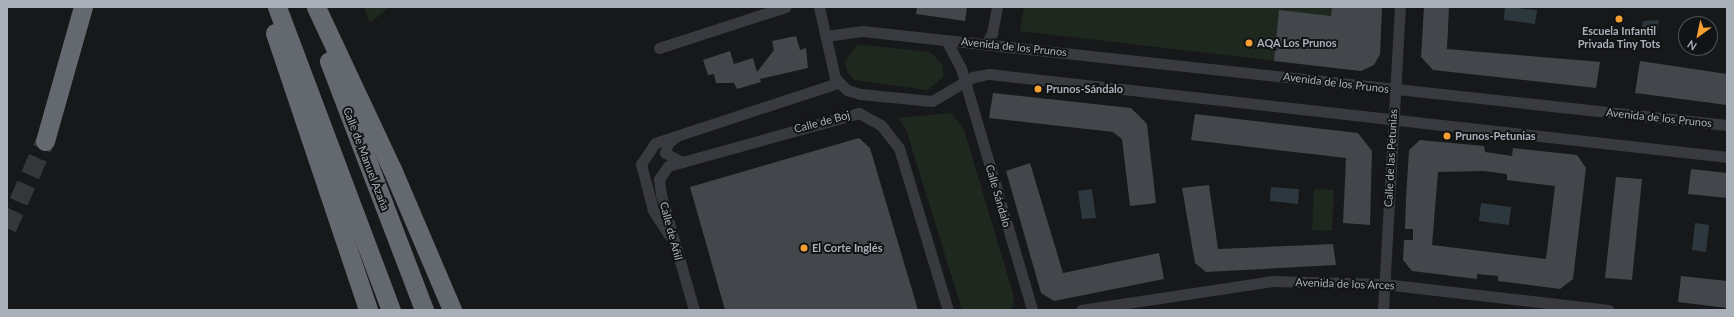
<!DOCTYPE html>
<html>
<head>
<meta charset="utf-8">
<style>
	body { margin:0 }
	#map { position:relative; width:1734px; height:317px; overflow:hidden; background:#17181a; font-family:Lato,sans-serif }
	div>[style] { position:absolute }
	.green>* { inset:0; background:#1f281f }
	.water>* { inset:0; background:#2d383e }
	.building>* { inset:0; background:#43464a }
	.highway-tunnel>* { height:19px; margin-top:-9.5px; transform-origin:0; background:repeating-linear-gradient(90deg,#34363a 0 19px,transparent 0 29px) }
	.street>* { height:11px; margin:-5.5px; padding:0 5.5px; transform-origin:5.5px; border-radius:5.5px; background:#383a3f }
	.highway>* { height:19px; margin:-9.5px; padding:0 9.5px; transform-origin:9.5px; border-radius:9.5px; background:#646970 }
	.dots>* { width:11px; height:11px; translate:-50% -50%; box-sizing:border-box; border:2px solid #121315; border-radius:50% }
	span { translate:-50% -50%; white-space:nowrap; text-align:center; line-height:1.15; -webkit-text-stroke:4px #121315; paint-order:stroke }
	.poi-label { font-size:11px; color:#a9b0ba; font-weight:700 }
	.left { translate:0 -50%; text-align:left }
	.street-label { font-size:11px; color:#a9b0ba }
	.frame { position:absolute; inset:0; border:8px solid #a9b0ba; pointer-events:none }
	.north { position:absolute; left:1678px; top:16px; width:40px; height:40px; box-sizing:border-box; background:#121315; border:1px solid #4e5257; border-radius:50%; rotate:213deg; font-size:11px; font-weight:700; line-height:16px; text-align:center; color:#a9b0ba }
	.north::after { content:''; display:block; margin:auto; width:14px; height:18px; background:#f69f33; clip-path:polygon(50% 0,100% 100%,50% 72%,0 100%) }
</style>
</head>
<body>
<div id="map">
	<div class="green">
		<i style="clip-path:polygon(364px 7px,390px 7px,370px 23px)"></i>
		<i style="clip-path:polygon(1024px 7px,1382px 7px,1380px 54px,1374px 65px,1361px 71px,1020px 31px)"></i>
		<i style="clip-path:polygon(863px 45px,930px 52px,943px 65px,943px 77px,928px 90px,854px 80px,847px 71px,845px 61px,856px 46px)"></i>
		<i style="clip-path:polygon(951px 113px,964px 130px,1014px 297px,1012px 310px,962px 310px,906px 129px,898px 118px)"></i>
		<i style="clip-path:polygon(1314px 189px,1334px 190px,1332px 231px,1312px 230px)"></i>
	</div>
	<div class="water">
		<i style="clip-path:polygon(1505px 7px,1537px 10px,1535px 24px,1504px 20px)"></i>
		<i style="clip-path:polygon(1659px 20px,1657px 31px,1642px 29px,1643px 21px)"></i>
		<i style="clip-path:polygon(1271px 187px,1299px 189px,1298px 204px,1270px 201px)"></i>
		<i style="clip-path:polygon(1092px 189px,1096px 218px,1082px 219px,1078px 191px)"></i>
		<i style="clip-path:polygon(1481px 203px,1511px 207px,1509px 225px,1479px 221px)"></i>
		<i style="clip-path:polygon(1695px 223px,1709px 225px,1706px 252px,1692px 250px)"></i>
	</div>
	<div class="building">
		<i style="clip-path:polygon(917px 7px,967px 7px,965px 21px,916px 14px)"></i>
		<i style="clip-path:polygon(1332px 7px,1382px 7px,1380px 54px,1374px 65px,1361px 71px,1274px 61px,1279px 10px,1331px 16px)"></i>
		<i style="clip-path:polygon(1424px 7px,1449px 7px,1447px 49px,1600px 62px,1596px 88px,1433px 70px,1421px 57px)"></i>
		<i style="clip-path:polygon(796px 36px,800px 50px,806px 48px,808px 68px,760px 79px,761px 82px,737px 89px,734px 83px,716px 83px,714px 74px,708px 75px,703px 60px,730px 51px,734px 64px,753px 58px,757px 72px,774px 50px,772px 41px)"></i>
		<i style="clip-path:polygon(1640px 61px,1727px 74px,1727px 105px,1635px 93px)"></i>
		<i style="clip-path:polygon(993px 93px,1131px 108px,1147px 124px,1156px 203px,1130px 206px,1122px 139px,1113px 132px,989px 118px)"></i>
		<i style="clip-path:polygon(1195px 114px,1358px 133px,1372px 151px,1370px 225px,1343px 223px,1346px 158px,1191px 140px)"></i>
		<i style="clip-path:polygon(859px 138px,870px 148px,918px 310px,725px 310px,690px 187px)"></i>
		<i style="clip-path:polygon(evenodd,1420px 140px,1484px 146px,1485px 152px,1512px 156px,1513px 148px,1577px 155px,1586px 168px,1573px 279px,1560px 289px,1498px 281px,1498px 276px,1477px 274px,1477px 279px,1412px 271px,1403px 260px,1404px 240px,1413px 240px,1413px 229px,1405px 229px,1406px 199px,1409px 150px,1420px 140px,1483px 171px,1507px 174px,1507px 180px,1555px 186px,1546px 259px,1432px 245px,1438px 172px,1483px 171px)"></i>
		<i style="clip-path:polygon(1030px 163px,1063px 273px,1159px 253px,1164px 279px,1054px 301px,1041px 293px,1006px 171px)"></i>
		<i style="clip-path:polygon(1691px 169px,1727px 173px,1727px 198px,1688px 194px)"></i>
		<i style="clip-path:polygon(1616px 177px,1642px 179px,1632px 280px,1605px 278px)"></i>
		<i style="clip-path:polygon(1209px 185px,1218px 249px,1333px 244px,1336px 265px,1206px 272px,1195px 263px,1182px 188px)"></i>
		<i style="clip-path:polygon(1681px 276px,1727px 281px,1727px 308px,1678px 302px)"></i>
	</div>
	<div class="highway-tunnel">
		<i style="left:7px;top:228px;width:95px;rotate:-66.4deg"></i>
	</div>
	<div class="street">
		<i style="left:819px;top:7px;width:73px;rotate:77.3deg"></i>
		<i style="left:835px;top:78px;width:17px;rotate:45deg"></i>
		<i style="left:847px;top:90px;width:14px;rotate:17deg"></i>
		<i style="left:860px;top:94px;width:72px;rotate:5.6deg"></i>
		<i style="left:932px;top:101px;width:48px;rotate:-30.3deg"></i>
		<i style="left:973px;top:77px;width:16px;rotate:-11deg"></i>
		<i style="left:989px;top:74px;width:743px;rotate:6.42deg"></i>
		<i style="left:826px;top:36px;width:36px;rotate:-8deg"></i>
		<i style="left:862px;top:31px;width:870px;rotate:6.2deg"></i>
		<i style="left:946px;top:40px;width:32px;rotate:62deg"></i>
		<i style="left:961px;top:68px;width:252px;rotate:73.6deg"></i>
		<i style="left:986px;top:44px;width:13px;rotate:-61deg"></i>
		<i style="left:992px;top:33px;width:26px;rotate:-79deg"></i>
		<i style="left:659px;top:48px;width:133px;rotate:-18deg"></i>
		<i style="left:677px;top:136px;width:11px;rotate:142deg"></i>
		<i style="left:668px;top:143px;width:10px;rotate:107deg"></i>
		<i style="left:665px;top:153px;width:17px;rotate:28deg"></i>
		<i style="left:669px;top:235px;width:30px;rotate:-123deg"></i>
		<i style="left:653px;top:210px;width:48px;rotate:-104.6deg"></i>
		<i style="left:641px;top:164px;width:25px;rotate:-56deg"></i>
		<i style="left:655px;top:143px;width:193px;rotate:-18.2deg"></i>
		<i style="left:694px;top:310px;width:120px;rotate:-106deg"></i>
		<i style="left:661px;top:195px;width:16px;rotate:-97deg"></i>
		<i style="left:659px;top:179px;width:16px;rotate:-55deg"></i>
		<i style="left:668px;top:166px;width:198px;rotate:-15.5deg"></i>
		<i style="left:859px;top:113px;width:25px;rotate:29deg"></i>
		<i style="left:881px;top:125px;width:29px;rotate:52deg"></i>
		<i style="left:899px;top:148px;width:169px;rotate:73.2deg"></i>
		<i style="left:1081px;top:310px;width:193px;rotate:-8.6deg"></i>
		<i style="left:1272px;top:281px;width:112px;rotate:1.5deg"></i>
		<i style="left:1384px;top:284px;width:226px;rotate:6.6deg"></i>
		<i style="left:1383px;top:310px;width:303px;rotate:-86.8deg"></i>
	</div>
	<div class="highway">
		<i style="left:277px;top:7px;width:324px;rotate:69.4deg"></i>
		<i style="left:316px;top:7px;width:179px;rotate:64.9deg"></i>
		<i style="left:392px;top:169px;width:153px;rotate:66.9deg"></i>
		<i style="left:275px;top:33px;width:292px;rotate:71.4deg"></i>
		<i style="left:329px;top:61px;width:267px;rotate:69.1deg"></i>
		<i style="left:45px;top:141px;width:139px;rotate:-74.2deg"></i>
	</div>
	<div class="dots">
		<i style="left:1619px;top:19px;background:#f69f33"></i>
		<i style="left:1249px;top:43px;background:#f69f33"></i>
		<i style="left:1038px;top:89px;background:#f69f33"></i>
		<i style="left:1447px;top:136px;background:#f69f33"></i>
		<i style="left:804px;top:248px;background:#f69f33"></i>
	</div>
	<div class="poi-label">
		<span style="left:1619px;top:38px">Escuela Infantil<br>Privada Tiny Tots</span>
		<span class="left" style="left:1257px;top:43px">AQA Los Prunos</span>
		<span class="left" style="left:1046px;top:89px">Prunos-Sándalo</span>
		<span class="left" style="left:1455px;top:136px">Prunos-Petunias</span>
		<span class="left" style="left:812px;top:248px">El Corte Inglés</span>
	</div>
	<div class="street-label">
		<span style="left:1014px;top:47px;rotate:6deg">Avenida de los Prunos</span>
		<span style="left:1336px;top:83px;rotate:7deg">Avenida de los Prunos</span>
		<span style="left:1659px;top:118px;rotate:6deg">Avenida de los Prunos</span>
		<span style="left:822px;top:122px;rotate:-15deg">Calle de Boj</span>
		<span style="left:1391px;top:158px;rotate:-87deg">Calle de las Petunias</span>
		<span style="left:366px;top:159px;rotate:69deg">Calle de Manuel Azaña</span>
		<span style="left:998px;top:196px;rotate:74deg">Calle Sándalo</span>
		<span style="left:671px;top:231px;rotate:75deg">Calle de Añil</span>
		<span style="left:1345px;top:284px;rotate:2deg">Avenida de los Arces</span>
	</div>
	<div class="frame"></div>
	<div class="north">N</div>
</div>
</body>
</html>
